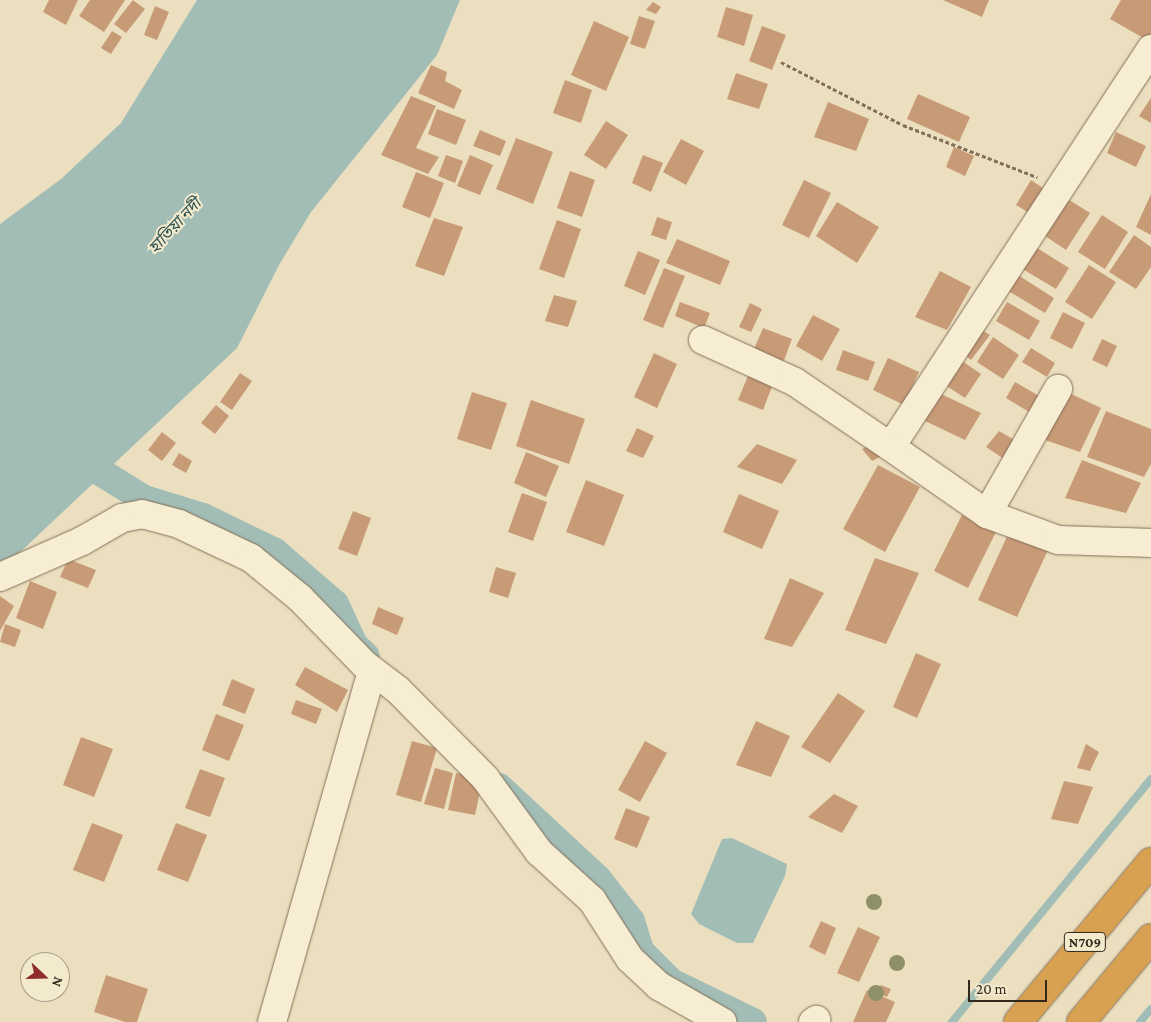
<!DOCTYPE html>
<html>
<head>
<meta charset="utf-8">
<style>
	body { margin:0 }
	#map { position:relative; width:1151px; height:1022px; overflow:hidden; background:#ebdfbf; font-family:"Crimson Pro","Noto Sans Bengali",serif }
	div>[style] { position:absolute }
	.water>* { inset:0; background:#a2bdb6 }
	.stream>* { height:8px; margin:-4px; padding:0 4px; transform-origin:4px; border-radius:4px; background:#a2bdb6 }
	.canal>* { height:28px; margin:-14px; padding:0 14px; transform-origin:14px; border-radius:14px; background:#a2bdb6 }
	.building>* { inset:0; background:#c89b77 }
	.path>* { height:3px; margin-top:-1.5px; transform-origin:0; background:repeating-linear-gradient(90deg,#837059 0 4px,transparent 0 6.5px) }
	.roads { filter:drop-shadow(0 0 1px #837059) drop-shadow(0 0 1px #837059) }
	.street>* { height:28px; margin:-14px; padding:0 14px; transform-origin:14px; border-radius:14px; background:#f7edd2 }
	.highway>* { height:28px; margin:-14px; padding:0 14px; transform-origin:14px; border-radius:14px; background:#d8a152 }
	.trees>* { width:16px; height:16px; margin:-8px; border-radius:50%; background:#8f906a }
	span { translate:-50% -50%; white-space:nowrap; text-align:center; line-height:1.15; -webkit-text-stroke:4px #f3eace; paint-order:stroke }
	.shield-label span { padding:1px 4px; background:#f3eace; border:1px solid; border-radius:4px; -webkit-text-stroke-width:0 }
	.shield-label { font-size:14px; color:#33281c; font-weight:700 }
	.water-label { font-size:16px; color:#2c5351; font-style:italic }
	.north { position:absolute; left:20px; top:952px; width:50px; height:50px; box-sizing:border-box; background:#f3eace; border:1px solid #a69c87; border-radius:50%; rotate:111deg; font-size:14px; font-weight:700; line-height:20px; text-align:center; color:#33281c }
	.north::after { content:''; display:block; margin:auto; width:18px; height:22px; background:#8f2d2b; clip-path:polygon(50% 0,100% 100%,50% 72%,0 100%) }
	.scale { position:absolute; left:968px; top:980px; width:79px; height:22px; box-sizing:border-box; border:2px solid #33281c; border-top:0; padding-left:6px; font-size:15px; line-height:18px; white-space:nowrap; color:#33281c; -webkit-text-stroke:4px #f3eace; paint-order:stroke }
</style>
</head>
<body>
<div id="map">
	<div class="water">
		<i style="clip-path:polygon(197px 0,460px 0,437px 55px,311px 212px,279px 265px,237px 348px,17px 555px,0 563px,0 224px,61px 179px,121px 123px)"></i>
		<i style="clip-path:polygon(732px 838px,787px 864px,785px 876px,753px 943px,737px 943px,699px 924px,691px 914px,722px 839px)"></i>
	</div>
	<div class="stream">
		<i style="left:952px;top:1022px;width:314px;rotate:-50.7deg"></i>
		<i style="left:1140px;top:1022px;width:17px;rotate:-50deg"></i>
	</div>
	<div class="canal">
		<i style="left:73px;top:455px;width:84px;rotate:31.8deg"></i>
		<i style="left:144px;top:499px;width:62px;rotate:17deg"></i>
		<i style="left:203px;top:517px;width:80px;rotate:25.9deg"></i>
		<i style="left:275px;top:552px;width:79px;rotate:40.9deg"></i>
		<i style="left:335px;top:604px;width:45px;rotate:65.1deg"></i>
		<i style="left:354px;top:645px;width:16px;rotate:43deg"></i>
		<i style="left:499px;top:787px;width:134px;rotate:42.9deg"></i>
		<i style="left:597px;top:878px;width:55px;rotate:51.7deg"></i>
		<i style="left:631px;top:921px;width:31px;rotate:73deg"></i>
		<i style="left:640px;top:951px;width:44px;rotate:45deg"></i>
		<i style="left:671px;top:982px;width:91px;rotate:26deg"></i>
	</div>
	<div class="building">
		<i style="clip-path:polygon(49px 0,78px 0,66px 25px,43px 12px)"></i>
		<i style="clip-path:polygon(90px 0,125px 0,104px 32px,79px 16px)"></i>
		<i style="clip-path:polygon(133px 0,145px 9px,126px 33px,114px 24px)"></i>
		<i style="clip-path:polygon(943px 0,989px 0,982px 17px)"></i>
		<i style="clip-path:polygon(1121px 0,1151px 0,1151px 33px,1147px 40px,1110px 19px)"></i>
		<i style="clip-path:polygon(653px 2px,661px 7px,656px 14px,646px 10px)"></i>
		<i style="clip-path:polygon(155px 6px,169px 12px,157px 40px,144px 35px)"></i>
		<i style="clip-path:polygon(726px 7px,753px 15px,744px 46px,717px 37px)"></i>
		<i style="clip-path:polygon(639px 16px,655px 21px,645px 49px,630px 44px)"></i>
		<i style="clip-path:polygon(594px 21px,629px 37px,606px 91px,571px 75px)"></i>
		<i style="clip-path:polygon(762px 26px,786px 35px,772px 70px,749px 61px)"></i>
		<i style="clip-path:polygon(112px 31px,122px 37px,111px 54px,101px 48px)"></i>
		<i style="clip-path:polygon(431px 65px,447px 72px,445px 81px,462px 90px,454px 109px,418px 93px)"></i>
		<i style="clip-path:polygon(736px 73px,768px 84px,759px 109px,727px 99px)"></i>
		<i style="clip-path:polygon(565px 80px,592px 90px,581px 123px,553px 113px)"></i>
		<i style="clip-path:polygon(918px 94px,970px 117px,959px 142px,907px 119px)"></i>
		<i style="clip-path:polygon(411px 96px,436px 106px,416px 148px,439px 157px,428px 174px,381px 155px)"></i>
		<i style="clip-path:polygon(1151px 98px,1151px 123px,1139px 116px)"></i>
		<i style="clip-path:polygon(828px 102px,869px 119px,856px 151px,814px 137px)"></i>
		<i style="clip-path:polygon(437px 109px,466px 120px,456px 145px,428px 134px)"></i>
		<i style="clip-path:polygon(606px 121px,628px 135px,606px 169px,584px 155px)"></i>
		<i style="clip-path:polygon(480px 130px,506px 141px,500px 156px,473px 146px)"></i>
		<i style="clip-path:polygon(1116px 132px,1146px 146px,1136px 167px,1107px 153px)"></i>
		<i style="clip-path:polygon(516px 138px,553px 152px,533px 204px,496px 189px)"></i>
		<i style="clip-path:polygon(681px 139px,704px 151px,686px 185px,663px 172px)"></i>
		<i style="clip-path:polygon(954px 147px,974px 156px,965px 176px,946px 167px)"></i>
		<i style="clip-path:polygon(446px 155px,463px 161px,455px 183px,438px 176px)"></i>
		<i style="clip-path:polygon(470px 155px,493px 165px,480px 195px,457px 186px)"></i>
		<i style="clip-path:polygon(643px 155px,663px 163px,651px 192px,632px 183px)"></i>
		<i style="clip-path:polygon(570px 171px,595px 180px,582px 217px,557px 208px)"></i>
		<i style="clip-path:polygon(416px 172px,444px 183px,430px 218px,402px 207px)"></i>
		<i style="clip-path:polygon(804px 180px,831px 193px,809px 238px,782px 225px)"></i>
		<i style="clip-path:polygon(1031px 180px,1046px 190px,1031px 214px,1016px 205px)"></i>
		<i style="clip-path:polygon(1151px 194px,1151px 235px,1136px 227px)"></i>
		<i style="clip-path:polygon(1063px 196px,1090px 213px,1066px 250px,1039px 232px)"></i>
		<i style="clip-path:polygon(837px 202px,879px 227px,857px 263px,816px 236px)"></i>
		<i style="clip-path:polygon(1102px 215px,1128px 232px,1105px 269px,1078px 252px)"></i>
		<i style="clip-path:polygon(657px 217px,672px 222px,666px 240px,651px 235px)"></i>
		<i style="clip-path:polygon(434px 218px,463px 227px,444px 276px,415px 266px)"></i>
		<i style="clip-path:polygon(557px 220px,581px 229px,564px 278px,539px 269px)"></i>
		<i style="clip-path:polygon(1134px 235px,1151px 247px,1151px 267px,1136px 289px,1109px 272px)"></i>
		<i style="clip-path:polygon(677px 239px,730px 261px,720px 285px,666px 263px)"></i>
		<i style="clip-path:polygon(1029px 243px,1069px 268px,1056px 289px,1016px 265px)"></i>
		<i style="clip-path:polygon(638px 251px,660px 260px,645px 295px,624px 286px)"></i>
		<i style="clip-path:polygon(1089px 265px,1116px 282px,1092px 319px,1065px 302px)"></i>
		<i style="clip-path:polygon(664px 268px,685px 276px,663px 328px,643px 320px)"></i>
		<i style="clip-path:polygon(940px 271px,971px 287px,947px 330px,915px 317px)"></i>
		<i style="clip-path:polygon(1015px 273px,1054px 298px,1045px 313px,1005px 289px)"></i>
		<i style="clip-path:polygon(554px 295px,577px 301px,568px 327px,545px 321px)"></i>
		<i style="clip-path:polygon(680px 302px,710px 313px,704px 328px,675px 316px)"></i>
		<i style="clip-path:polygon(1007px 302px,1040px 321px,1029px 340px,996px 321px)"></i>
		<i style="clip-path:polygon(750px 303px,762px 309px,751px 332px,739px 327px)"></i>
		<i style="clip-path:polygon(1063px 312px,1085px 323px,1072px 349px,1050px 338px)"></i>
		<i style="clip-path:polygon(813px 315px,840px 329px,822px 361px,796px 346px)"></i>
		<i style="clip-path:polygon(974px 325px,990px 335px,971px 360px,958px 349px)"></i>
		<i style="clip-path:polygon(763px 328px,792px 339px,781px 368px,751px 356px)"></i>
		<i style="clip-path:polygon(993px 337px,1019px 355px,1003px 379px,977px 362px)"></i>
		<i style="clip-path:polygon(1102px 339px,1117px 346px,1107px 367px,1092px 360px)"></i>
		<i style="clip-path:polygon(1031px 348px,1055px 363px,1047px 377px,1022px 362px)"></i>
		<i style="clip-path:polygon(843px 350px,875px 362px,868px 381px,836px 370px)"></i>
		<i style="clip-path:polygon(654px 353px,677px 364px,657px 408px,634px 397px)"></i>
		<i style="clip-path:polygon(955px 356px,981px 374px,965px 398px,939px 381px)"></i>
		<i style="clip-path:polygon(888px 358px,919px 372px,904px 405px,873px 390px)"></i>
		<i style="clip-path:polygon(750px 371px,774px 381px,763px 410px,738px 400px)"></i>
		<i style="clip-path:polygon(240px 373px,252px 381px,232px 410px,220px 402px)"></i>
		<i style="clip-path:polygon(1015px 382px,1039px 396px,1029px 412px,1006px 398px)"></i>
		<i style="clip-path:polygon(1065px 391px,1101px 408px,1080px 452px,1042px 439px)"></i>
		<i style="clip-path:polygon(472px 392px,507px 403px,491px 450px,457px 439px)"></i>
		<i style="clip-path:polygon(939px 393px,981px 413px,965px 440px,923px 420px)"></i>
		<i style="clip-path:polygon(531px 400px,585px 419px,569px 464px,516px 446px)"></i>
		<i style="clip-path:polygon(216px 405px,229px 416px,215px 434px,201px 423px)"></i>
		<i style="clip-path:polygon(1106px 411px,1151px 429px,1151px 464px,1144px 477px,1087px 457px)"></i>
		<i style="clip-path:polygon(637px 428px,654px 436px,643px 458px,626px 451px)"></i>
		<i style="clip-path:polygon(999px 431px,1018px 442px,1004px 459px,986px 447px)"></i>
		<i style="clip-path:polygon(162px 432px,176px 443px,162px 461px,148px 450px)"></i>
		<i style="clip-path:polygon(877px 442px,882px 456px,872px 461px,862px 449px)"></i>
		<i style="clip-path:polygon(757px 444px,797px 460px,782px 484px,737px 467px)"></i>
		<i style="clip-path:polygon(526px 452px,559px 466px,546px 497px,514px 483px)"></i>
		<i style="clip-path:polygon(179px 453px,192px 461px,186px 473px,172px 465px)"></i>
		<i style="clip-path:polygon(1082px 460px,1141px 483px,1126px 513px,1065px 498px)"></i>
		<i style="clip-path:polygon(878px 465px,920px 487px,885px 552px,843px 529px)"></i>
		<i style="clip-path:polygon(586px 480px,624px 495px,604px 546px,566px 532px)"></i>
		<i style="clip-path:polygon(522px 493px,547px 502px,533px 541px,508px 532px)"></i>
		<i style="clip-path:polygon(739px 494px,779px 511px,762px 549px,723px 532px)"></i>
		<i style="clip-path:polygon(353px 511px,371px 518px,357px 556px,338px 549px)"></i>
		<i style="clip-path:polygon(962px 515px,996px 532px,968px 588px,934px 571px)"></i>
		<i style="clip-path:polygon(1009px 532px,1048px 550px,1017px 617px,978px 600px)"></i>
		<i style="clip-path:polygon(875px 558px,919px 573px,886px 644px,845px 630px)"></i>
		<i style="clip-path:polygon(68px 559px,96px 570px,88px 588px,60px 577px)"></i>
		<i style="clip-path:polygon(496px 567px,516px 573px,508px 598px,489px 592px)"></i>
		<i style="clip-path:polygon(790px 578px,824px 593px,792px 647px,764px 639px)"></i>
		<i style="clip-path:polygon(30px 581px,57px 592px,43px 629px,16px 618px)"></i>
		<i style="clip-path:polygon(0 596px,14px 606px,0 631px)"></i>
		<i style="clip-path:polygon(378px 607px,404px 618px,397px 635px,372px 624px)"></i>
		<i style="clip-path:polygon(5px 624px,21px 630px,15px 647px,0 642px)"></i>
		<i style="clip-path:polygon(916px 653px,941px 664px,917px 718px,893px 707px)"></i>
		<i style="clip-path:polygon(305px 667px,348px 690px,337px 712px,295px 685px)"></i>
		<i style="clip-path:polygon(232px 679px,255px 689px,245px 714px,222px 705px)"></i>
		<i style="clip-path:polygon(838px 693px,865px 711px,830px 763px,801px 747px)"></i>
		<i style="clip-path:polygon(296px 700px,322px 709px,316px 724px,291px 714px)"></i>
		<i style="clip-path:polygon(216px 714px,244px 725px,229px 761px,202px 750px)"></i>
		<i style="clip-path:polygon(756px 721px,790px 736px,771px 777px,736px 765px)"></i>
		<i style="clip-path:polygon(81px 737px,113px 749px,94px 797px,63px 785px)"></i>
		<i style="clip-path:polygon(412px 741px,437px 748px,421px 802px,396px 795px)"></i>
		<i style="clip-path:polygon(645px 741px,667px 753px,640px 802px,618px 790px)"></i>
		<i style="clip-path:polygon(1086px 744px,1099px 752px,1090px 771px,1077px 768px)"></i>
		<i style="clip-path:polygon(435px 768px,453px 773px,444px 809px,424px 804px)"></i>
		<i style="clip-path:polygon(200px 769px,225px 778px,210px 817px,185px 808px)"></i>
		<i style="clip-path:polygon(456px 773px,483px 778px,475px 815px,448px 810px)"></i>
		<i style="clip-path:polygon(1064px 781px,1093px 787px,1078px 824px,1051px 819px)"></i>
		<i style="clip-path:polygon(834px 794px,858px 806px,842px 833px,808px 817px)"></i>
		<i style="clip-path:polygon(626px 808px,650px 817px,637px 848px,614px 839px)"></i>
		<i style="clip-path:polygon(92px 823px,123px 835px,104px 882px,73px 870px)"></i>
		<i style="clip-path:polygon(176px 823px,207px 835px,188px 882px,157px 870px)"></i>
		<i style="clip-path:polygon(821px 921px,836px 928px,825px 955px,809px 947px)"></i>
		<i style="clip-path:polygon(858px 927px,880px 937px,859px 982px,837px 973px)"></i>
		<i style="clip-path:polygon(106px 975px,148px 989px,137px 1022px,125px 1022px,94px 1012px)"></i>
		<i style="clip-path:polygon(881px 985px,891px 989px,887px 997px,877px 992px)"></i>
		<i style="clip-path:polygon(867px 990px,895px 1002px,886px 1022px,853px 1022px)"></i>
	</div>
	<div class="path">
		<i style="left:781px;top:62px;width:137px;rotate:27.3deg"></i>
		<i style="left:903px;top:125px;width:144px;rotate:21.2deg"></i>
	</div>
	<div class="roads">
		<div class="street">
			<i style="left:1151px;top:49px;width:475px;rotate:123.2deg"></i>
			<i style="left:891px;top:447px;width:117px;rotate:34.9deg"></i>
			<i style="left:987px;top:514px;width:76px;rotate:20.1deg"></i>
			<i style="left:1058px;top:540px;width:93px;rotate:1.8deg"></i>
			<i style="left:703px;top:340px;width:101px;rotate:24.5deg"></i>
			<i style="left:795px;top:382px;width:116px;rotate:34.1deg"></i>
			<i style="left:987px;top:514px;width:144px;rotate:-60.4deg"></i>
			<i style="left:0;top:577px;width:90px;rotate:-23.7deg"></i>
			<i style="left:82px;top:541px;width:46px;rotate:-29.9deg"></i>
			<i style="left:122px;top:518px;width:20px;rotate:-11deg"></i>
			<i style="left:142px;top:514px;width:38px;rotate:15deg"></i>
			<i style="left:179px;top:524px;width:80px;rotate:25.3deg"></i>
			<i style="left:251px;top:558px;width:63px;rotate:39.2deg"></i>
			<i style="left:300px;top:598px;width:92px;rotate:45.9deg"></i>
			<i style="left:364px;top:664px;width:43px;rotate:37.4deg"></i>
			<i style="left:398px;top:690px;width:124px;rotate:45.3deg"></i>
			<i style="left:485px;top:778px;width:92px;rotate:53.9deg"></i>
			<i style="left:539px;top:852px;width:72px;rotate:42.2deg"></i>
			<i style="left:592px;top:900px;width:70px;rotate:57.2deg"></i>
			<i style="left:630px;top:959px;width:40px;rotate:43deg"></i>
			<i style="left:659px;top:986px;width:73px;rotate:29.7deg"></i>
			<i style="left:272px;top:1022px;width:365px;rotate:-74.1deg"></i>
			<i style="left:813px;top:1022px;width:4px;rotate:-34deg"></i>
		</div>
		<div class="highway">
			<i style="left:1018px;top:1022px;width:208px;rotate:-50.3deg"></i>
			<i style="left:1081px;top:1022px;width:109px;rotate:-50.2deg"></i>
		</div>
	</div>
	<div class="trees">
		<i style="left:874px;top:902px"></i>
		<i style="left:897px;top:963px"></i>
		<i style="left:876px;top:993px"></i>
	</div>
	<div class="shield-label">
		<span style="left:1085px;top:942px">N709</span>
	</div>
	<div class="water-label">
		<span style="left:175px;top:226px;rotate:-47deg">হাতিয়া নদী</span>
	</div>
	<div class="north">N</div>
	<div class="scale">20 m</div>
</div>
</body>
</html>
